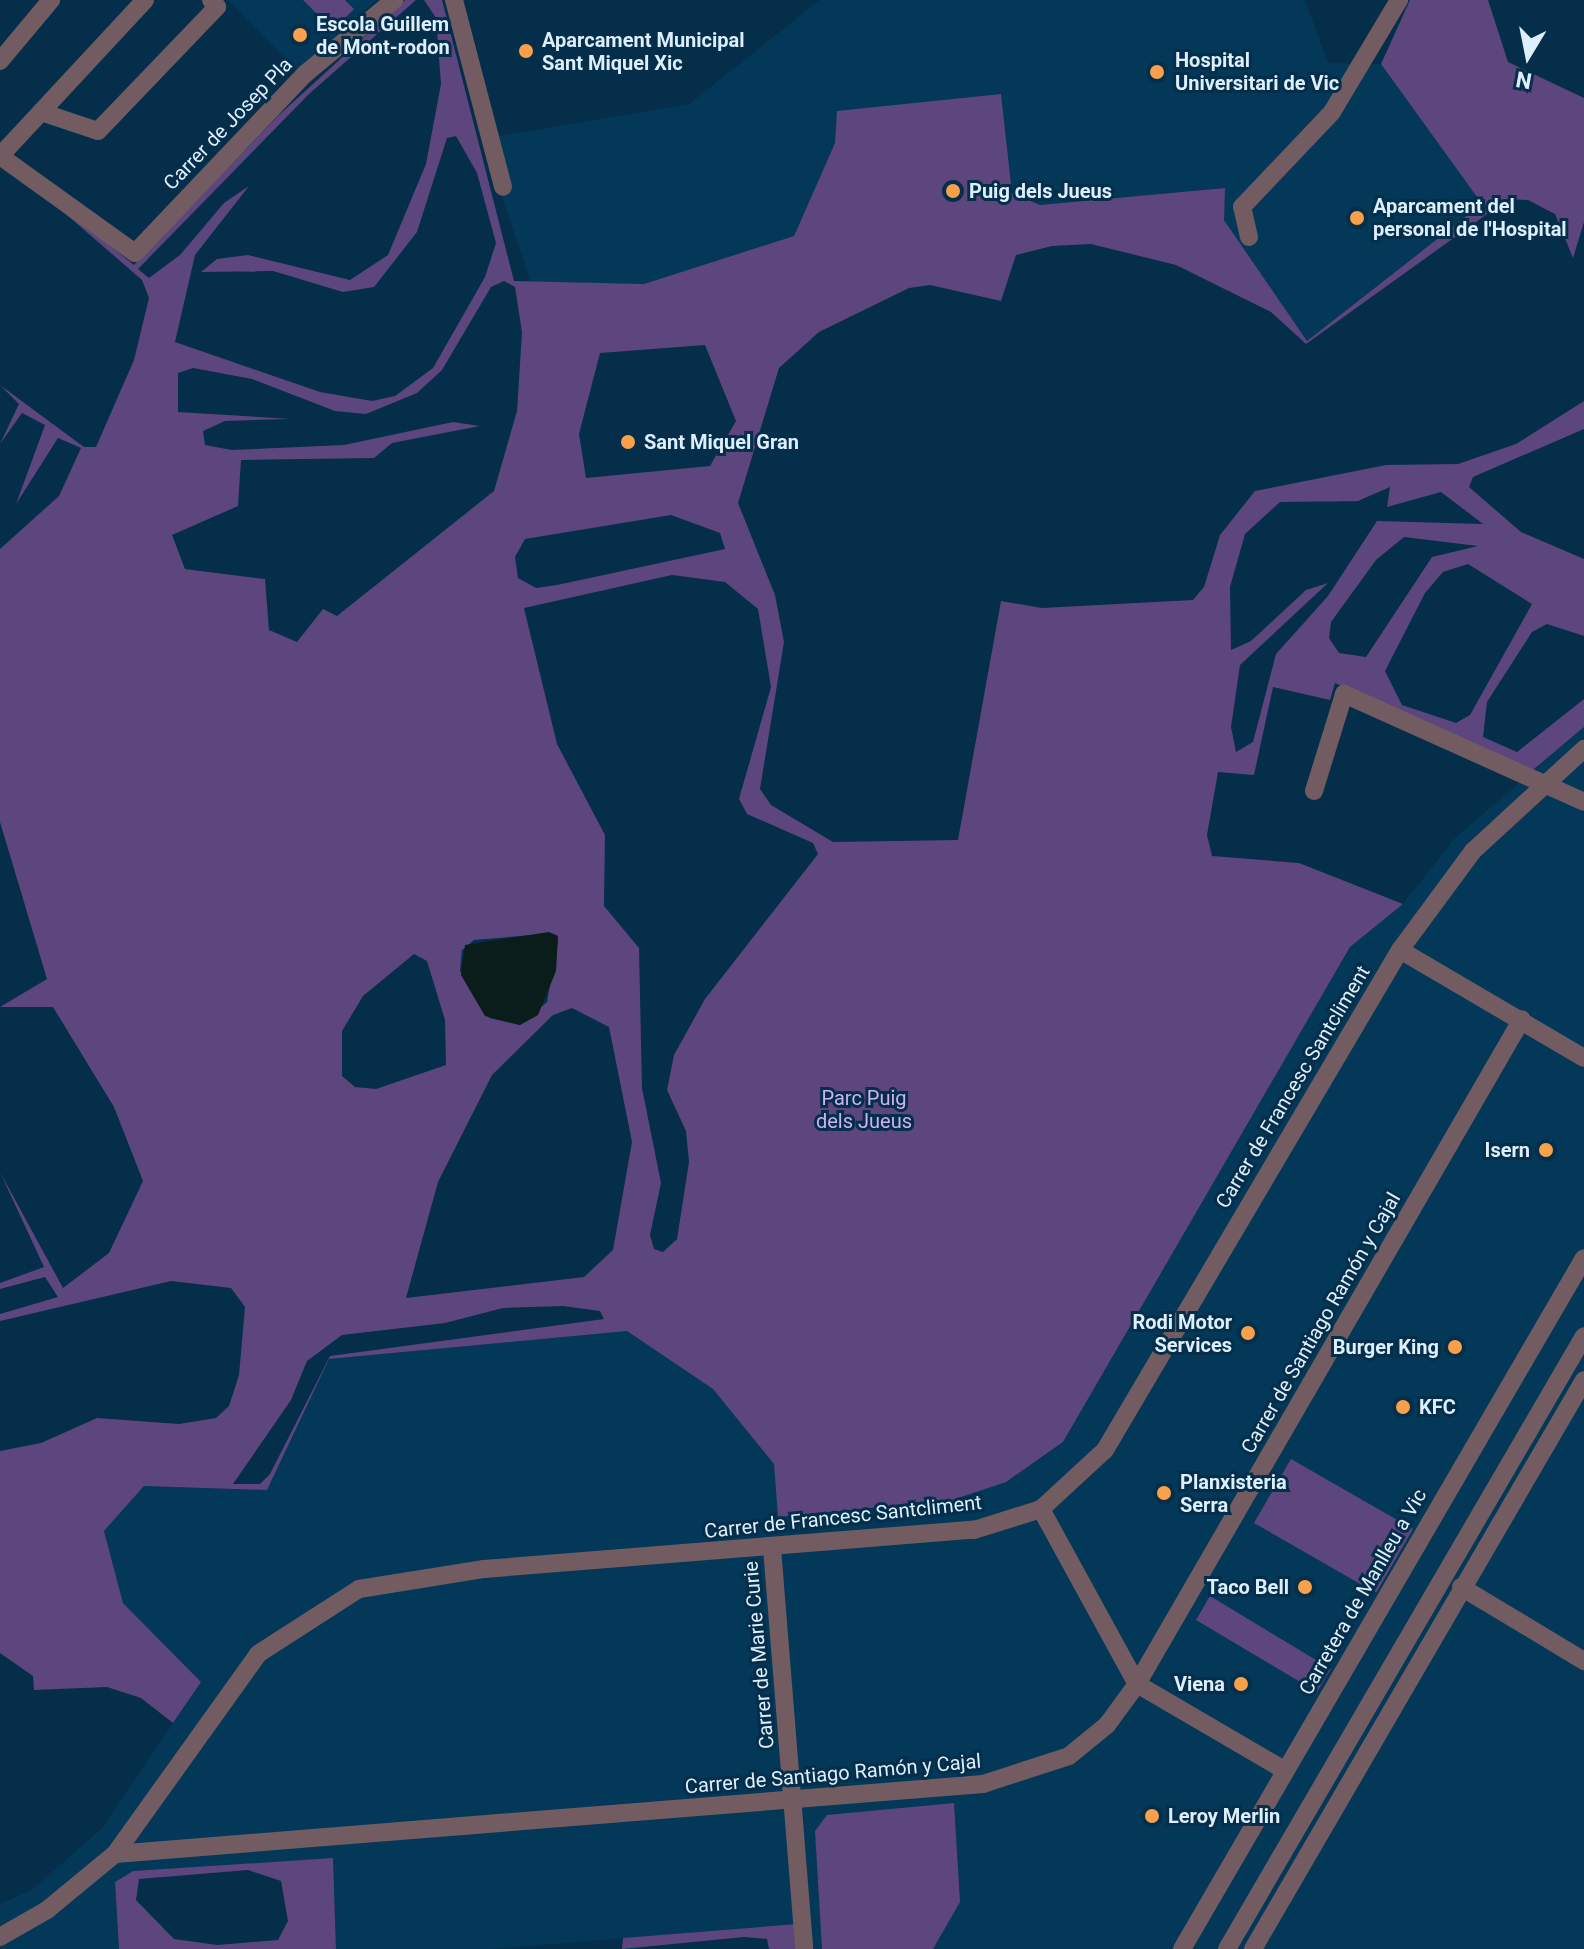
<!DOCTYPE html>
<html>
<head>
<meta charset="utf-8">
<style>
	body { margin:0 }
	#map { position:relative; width:1584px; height:1949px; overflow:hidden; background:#042e49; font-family:Roboto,sans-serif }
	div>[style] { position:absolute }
	.built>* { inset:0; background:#033858 }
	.green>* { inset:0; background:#5d457d }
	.water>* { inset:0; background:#0a1d1a }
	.minor>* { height:18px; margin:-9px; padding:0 9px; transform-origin:9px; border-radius:9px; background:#725c61 }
	.dots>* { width:22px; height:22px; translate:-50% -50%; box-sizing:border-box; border:4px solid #042e49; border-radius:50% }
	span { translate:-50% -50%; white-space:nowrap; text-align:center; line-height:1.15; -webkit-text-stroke:6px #042e49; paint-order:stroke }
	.poi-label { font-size:20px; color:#ddeefc; font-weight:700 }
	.left { translate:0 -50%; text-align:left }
	.right { translate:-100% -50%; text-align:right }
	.street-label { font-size:20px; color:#ddeefc }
	.park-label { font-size:20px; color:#ccb1f3 }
	.north { position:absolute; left:1488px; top:16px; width:80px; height:80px; -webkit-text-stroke:6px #042e49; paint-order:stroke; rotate:190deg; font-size:22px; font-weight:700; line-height:32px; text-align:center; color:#ddeefc }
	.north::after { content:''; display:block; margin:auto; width:28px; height:36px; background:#ddeefc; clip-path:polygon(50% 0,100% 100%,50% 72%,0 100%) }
</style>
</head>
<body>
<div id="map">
	<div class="built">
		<i style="clip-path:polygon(228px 0,377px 0,297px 71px)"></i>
		<i style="clip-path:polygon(820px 0,1305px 0,1328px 63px,1381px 64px,1482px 204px,1307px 341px,1224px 220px,1224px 188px,1040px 205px,835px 143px,794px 236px,644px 284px,531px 282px,482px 139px,689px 104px)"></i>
		<i style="clip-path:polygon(1584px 727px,1584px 1949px,799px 1949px,796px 1924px,492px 1949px,336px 1949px,333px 1859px,133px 1871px,115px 1882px,119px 1949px,0 1949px,0 1904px,33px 1889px,102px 1828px,201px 1682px,123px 1603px,104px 1531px,144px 1486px,267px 1490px,328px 1359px,627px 1331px,713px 1388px,774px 1464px,1006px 1482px,1063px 1442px,1350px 947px,1403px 904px,1454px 839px)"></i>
	</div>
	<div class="green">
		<i style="clip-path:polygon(303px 0,345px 0,354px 9px,333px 30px)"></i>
		<i style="clip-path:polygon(evenodd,405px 0,416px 0,309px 94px,138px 269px,149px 278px,180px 255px,224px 203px,249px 186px,195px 255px,175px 342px,320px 392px,372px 401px,395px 396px,433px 368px,485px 277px,496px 243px,477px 173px,456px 136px,447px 138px,417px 232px,374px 287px,343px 292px,273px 271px,201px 272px,217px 259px,248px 255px,350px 280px,388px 255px,426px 164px,441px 84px,436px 18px,424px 0,442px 0,514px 281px,644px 284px,794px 236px,835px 143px,837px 111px,1001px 94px,1012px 193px,1040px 205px,1225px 188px,1224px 220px,1307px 341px,1482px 204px,1381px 64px,1410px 0,1488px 0,1508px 62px,1584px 98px,1584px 222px,1573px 258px,1555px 214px,1528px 200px,1508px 199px,1306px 344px,1271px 312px,1176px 265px,1091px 244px,1052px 246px,1016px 255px,1001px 301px,930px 285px,909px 288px,819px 332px,779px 368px,738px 503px,775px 595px,784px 642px,760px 789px,771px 805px,833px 842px,958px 840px,1001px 601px,1042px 608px,1193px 600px,1204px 587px,1220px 535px,1255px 491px,1386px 465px,1458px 464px,1516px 444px,1584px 401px,1584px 429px,1473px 477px,1469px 487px,1521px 532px,1584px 559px,1584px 636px,1547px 624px,1532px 632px,1487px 702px,1483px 737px,1517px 752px,1584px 699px,1584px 727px,1533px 770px,1335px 683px,1330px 700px,1273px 687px,1254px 775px,1218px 772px,1207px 835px,1212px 856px,1299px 863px,1403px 904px,1350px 947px,1063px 1442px,1006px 1482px,952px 1500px,778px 1517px,774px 1464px,713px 1389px,627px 1331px,329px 1359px,267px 1490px,144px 1486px,104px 1531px,123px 1603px,201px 1682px,173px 1723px,141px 1698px,107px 1687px,34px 1690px,33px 1676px,0 1653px,0 1451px,41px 1443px,97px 1418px,179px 1424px,216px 1418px,229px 1406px,239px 1375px,245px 1307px,231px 1288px,171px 1281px,0 1321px,0 1314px,58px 1297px,45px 1277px,0 1289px,0 1283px,44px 1267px,0 1172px,63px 1288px,109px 1253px,143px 1181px,114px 1107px,53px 1007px,0 1007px,47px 979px,0 822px,0 549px,59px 496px,81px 448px,58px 438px,16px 504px,45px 425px,22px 413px,0 444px,19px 404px,0 385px,84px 447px,96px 447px,134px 360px,149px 298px,142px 280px,0 157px,134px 265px,279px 115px,405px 0,504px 281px,515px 287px,522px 332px,517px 411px,494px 491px,337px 616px,323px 609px,297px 642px,269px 630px,265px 579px,185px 569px,172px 535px,238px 506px,241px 460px,374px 458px,392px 443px,480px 426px,453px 422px,344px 445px,232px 450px,205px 445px,203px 431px,225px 421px,291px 419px,178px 412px,178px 373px,193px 368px,252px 379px,335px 411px,366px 414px,417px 393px,442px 370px,491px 287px,504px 281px,405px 0,705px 345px,736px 421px,710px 466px,586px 478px,579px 434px,600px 353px,705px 345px,405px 0,1390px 487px,1387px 507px,1441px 492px,1483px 524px,1377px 521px,1328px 596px,1276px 654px,1253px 742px,1236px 752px,1231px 727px,1240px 665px,1328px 583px,1306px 590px,1251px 641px,1231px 650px,1230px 587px,1245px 534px,1280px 502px,1358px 501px,1390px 487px,405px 0,671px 515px,720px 533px,725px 549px,557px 585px,536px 588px,518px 578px,515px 557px,525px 539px,671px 515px,405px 0,1404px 537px,1478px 546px,1432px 557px,1366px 657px,1339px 653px,1329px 638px,1331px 622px,1376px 560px,1404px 537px,405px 0,1468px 564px,1532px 604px,1470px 715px,1456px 723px,1402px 705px,1385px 671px,1425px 593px,1443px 572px,1468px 564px,405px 0,672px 575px,725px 582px,758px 609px,771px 687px,739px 799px,747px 814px,813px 843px,818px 854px,705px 999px,674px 1055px,667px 1090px,686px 1131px,689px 1162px,677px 1239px,663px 1252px,654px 1249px,650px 1235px,661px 1183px,642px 1088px,639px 948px,604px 906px,605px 835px,557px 744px,524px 608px,672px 575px,405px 0,544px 934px,558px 941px,547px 1002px,520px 1025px,489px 1018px,460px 971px,462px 950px,474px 940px,544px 934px,405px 0,414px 954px,427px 961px,445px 1020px,446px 1065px,376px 1089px,355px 1087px,342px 1076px,342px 1031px,363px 996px,414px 954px,405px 0,572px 1008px,609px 1027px,632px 1142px,613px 1250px,584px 1277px,406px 1298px,438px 1182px,492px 1075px,553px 1015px,572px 1008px,405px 0,563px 1306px,600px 1311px,604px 1319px,330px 1356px,270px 1474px,260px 1484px,233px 1484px,291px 1400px,307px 1361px,342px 1335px,445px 1323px,503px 1308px,563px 1306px)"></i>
		<i style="clip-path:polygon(1291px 1459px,1413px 1529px,1376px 1593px,1254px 1523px)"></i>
		<i style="clip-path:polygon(1210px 1596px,1331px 1669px,1317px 1692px,1196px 1620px)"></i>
		<i style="clip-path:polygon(954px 1803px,960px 1902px,933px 1949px,822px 1949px,815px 1831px,827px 1815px)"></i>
		<i style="clip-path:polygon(evenodd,333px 1858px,336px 1949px,119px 1949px,115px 1882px,133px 1871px,333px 1858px,248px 1870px,281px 1881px,288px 1921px,278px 1940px,217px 1945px,174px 1939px,136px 1900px,139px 1879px,248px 1870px)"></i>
		<i style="clip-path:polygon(797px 1924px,799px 1949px,769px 1949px,767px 1939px,744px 1937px,622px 1949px,623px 1938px)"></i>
	</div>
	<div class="water">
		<i style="clip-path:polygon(549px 932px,558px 936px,556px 971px,538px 1015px,520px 1025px,485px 1016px,461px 975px,465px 945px)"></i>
	</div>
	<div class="minor">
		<i style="left:145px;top:0;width:213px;rotate:132.9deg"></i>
		<i style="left:0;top:156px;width:166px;rotate:35.7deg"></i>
		<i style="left:135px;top:253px;width:247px;rotate:-46.5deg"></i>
		<i style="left:305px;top:74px;width:116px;rotate:-39.7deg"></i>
		<i style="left:454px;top:0;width:193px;rotate:75.3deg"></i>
		<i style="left:0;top:61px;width:80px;rotate:-50.1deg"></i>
		<i style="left:41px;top:112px;width:60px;rotate:18.4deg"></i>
		<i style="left:98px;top:131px;width:172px;rotate:-46.2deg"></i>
		<i style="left:217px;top:7px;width:9px;rotate:-131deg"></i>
		<i style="left:1249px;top:237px;width:31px;rotate:-103deg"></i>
		<i style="left:1242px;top:207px;width:131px;rotate:-46.5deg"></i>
		<i style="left:1332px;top:112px;width:131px;rotate:-59.1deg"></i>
		<i style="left:1314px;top:791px;width:102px;rotate:-72.8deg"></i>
		<i style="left:1344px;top:694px;width:263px;rotate:24.2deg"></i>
		<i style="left:1400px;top:950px;width:213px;rotate:30.4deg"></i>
		<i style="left:1041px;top:1509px;width:200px;rotate:61.3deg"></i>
		<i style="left:1137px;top:1684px;width:170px;rotate:30.3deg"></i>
		<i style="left:772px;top:1548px;width:402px;rotate:85.4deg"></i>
		<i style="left:1461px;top:1587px;width:144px;rotate:31deg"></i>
		<i style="left:115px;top:1854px;width:871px;rotate:-4.61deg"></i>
		<i style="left:983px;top:1784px;width:90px;rotate:-18deg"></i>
		<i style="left:1069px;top:1756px;width:49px;rotate:-39.2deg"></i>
		<i style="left:1107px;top:1725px;width:51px;rotate:-53.8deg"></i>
		<i style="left:1137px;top:1684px;width:768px;rotate:-59.93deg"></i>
		<i style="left:0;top:1937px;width:54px;rotate:-29.9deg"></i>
		<i style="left:47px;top:1910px;width:88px;rotate:-39.5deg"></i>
		<i style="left:115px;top:1854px;width:246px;rotate:-54.4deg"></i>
		<i style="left:258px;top:1654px;width:120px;rotate:-32.8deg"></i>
		<i style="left:359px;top:1589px;width:127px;rotate:-9.1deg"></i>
		<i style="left:484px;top:1569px;width:492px;rotate:-4.6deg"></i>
		<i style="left:974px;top:1530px;width:70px;rotate:-17.4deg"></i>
		<i style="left:1041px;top:1509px;width:87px;rotate:-42.7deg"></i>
		<i style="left:1105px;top:1450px;width:581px;rotate:-59.46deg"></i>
		<i style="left:1400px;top:950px;width:123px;rotate:-53.6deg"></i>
		<i style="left:1473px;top:851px;width:151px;rotate:-42.6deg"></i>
		<i style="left:1182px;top:1949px;width:799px;rotate:-59.81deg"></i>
		<i style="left:1227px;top:1949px;width:709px;rotate:-59.78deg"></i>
		<i style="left:1253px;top:1949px;width:658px;rotate:-59.81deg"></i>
	</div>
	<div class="dots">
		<i style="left:300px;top:35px;background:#f8a14a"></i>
		<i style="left:526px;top:51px;background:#f8a14a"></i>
		<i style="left:1157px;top:72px;background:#f8a14a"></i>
		<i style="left:953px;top:191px;background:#f8a14a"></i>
		<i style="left:1357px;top:218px;background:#f8a14a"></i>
		<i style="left:628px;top:442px;background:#f8a14a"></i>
		<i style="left:1546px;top:1150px;background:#f8a14a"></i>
		<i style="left:1248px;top:1333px;background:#f8a14a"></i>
		<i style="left:1455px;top:1347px;background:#f8a14a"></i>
		<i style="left:1403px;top:1407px;background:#f8a14a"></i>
		<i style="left:1164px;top:1493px;background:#f8a14a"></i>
		<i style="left:1305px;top:1587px;background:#f8a14a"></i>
		<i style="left:1241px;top:1684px;background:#f8a14a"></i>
		<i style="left:1152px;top:1816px;background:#f8a14a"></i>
	</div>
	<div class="poi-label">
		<span class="left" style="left:316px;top:36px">Escola Guillem<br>de Mont-rodon</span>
		<span class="left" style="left:542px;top:52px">Aparcament Municipal<br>Sant Miquel Xic</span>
		<span class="left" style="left:1175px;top:72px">Hospital<br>Universitari de Vic</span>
		<span class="left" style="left:969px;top:191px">Puig dels Jueus</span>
		<span class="left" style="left:1373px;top:218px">Aparcament del<br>personal de l'Hospital</span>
		<span class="left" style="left:644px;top:442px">Sant Miquel Gran</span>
		<span class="right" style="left:1530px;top:1150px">Isern</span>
		<span class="right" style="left:1232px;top:1334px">Rodi Motor<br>Services</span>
		<span class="right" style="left:1439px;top:1347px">Burger King</span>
		<span class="left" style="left:1419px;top:1407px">KFC</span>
		<span class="left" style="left:1180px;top:1494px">Planxisteria<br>Serra</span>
		<span class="right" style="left:1289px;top:1587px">Taco Bell</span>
		<span class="right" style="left:1225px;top:1684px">Viena</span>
		<span class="left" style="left:1168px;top:1816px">Leroy Merlin</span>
	</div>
	<div class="street-label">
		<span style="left:228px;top:124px;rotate:-46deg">Carrer de Josep Pla</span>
		<span style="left:1293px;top:1087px;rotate:-59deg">Carrer de Francesc Santcliment</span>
		<span style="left:1321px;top:1323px;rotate:-60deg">Carrer de Santiago Ramón y Cajal</span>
		<span style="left:843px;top:1517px;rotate:-6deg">Carrer de Francesc Santcliment</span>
		<span style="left:1363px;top:1592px;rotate:-60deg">Carretera de Manlleu a Vic</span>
		<span style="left:759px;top:1655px;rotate:-95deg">Carrer de Marie Curie</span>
		<span style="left:833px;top:1774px;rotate:-5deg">Carrer de Santiago Ramón y Cajal</span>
	</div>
	<div class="park-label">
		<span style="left:864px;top:1110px">Parc Puig<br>dels Jueus</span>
	</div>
	<div class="north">N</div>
</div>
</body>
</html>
